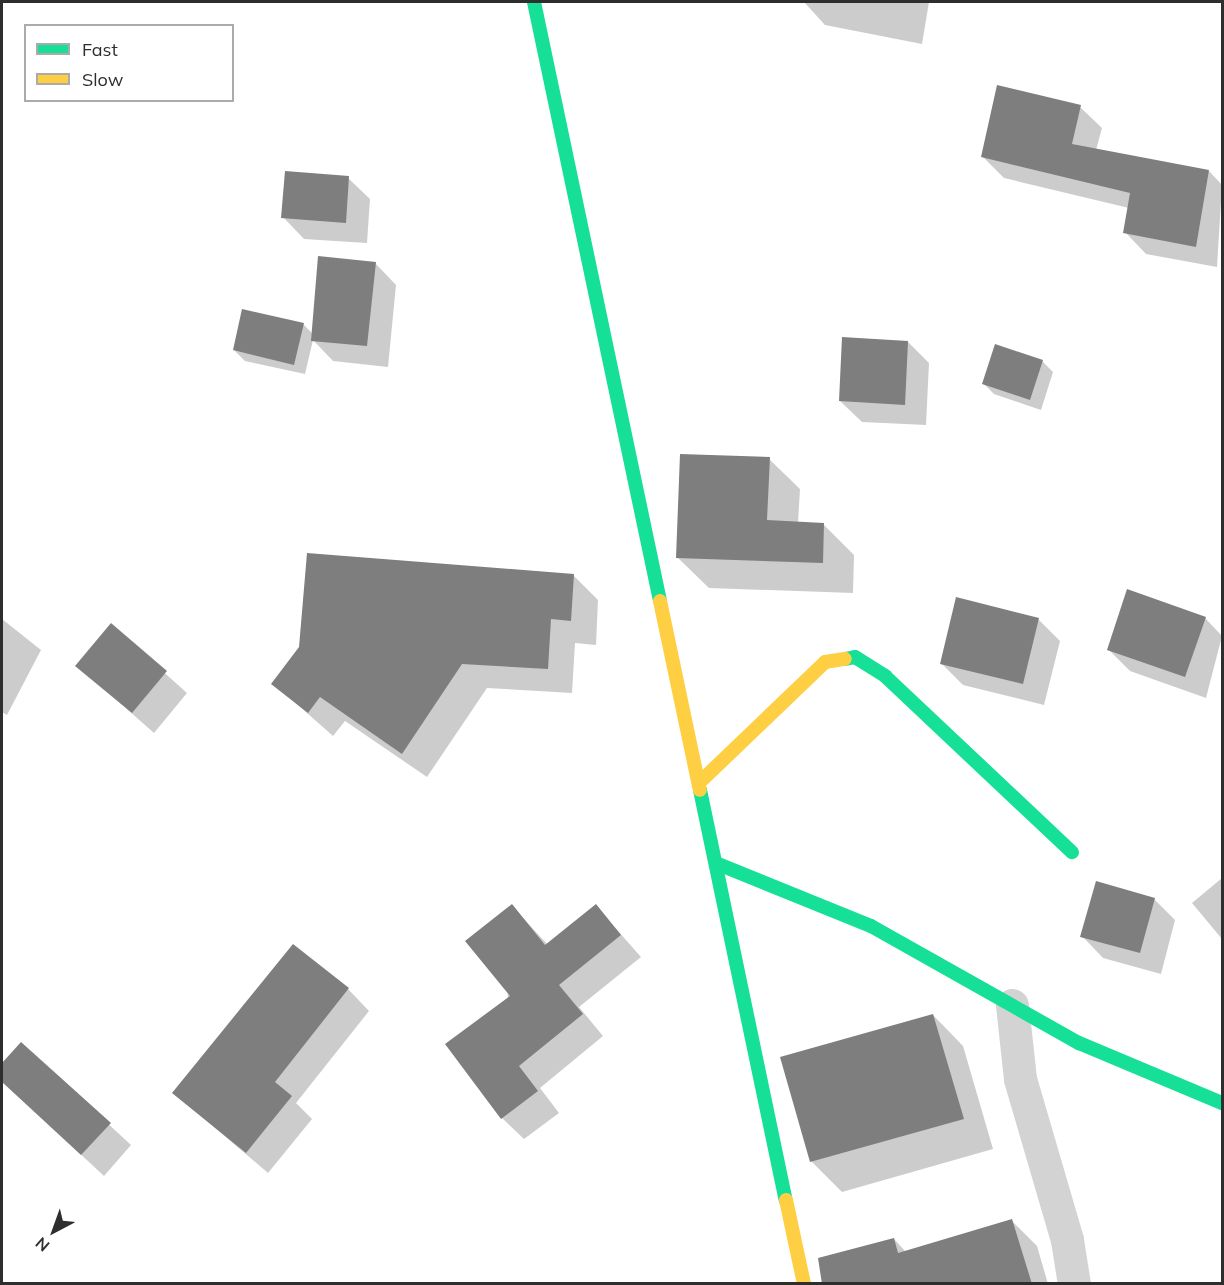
<!DOCTYPE html>
<html>
<head>
<meta charset="utf-8">
<style>
	body { margin:0 }
	#map { position:relative; width:1224px; height:1285px; overflow:hidden; background:#fff; font-family:Mulish,sans-serif }
	div>[style] { position:absolute }
	.shadow>* { inset:0; background:#0003 }
	.building>* { inset:0; background:#7e7e7e }
	.street>* { height:33px; margin:-16.5px; padding:0 16.5px; transform-origin:16.5px; border-radius:16.5px; background:#d3d3d3 }
	.fast>* { height:14px; margin:-7px; padding:0 7px; transform-origin:7px; border-radius:7px; background:#16e098 }
	.slow>* { height:14px; margin:-7px; padding:0 7px; transform-origin:7px; border-radius:7px; background:#ffcf43 }
	span { translate:-50% -50%; white-space:nowrap; text-align:center; line-height:1.15; -webkit-text-stroke:6px #fff; paint-order:stroke }
	.frame { position:absolute; inset:0; border:3px solid #2e2e2e; pointer-events:none }
	.legend { position:absolute; left:24px; top:24px; width:210px; height:78px; box-sizing:border-box; background:#fff; border:2px solid #ababab; margin:0; padding:8px 10px; list-style:none; font-size:18px; color:#2e2e2e }
	.legend li { display:flex; align-items:center; gap:12px; height:30px }
	.legend b { width:30px; border:2px solid #ababab }
	.north { position:absolute; left:24px; top:1201px; width:60px; height:60px; -webkit-text-stroke:4px #fff; paint-order:stroke; rotate:221deg; font-size:16px; font-weight:700; line-height:24px; text-align:center; color:#2e2e2e }
	.north::after { content:''; display:block; margin:auto; width:21px; height:27px; background:#2e2e2e; clip-path:polygon(50% 0,100% 100%,50% 72%,0 100%) }
</style>
</head>
<body>
<div id="map">
	<div class="shadow">
		<i style="clip-path:polygon(804px 2px,929px 2px,922px 44px,825px 25px)"></i>
		<i style="clip-path:polygon(1080px 107px,1102px 128px,1096px 150px,1209px 171px,1222px 185px,1217px 267px,1146px 254px,1125px 232px,1129px 208px,1004px 178px,983px 157px)"></i>
		<i style="clip-path:polygon(348px 178px,370px 199px,367px 243px,304px 239px,283px 217px)"></i>
		<i style="clip-path:polygon(375px 263px,396px 285px,388px 367px,333px 361px,313px 340px,305px 374px,245px 361px,234px 350px,303px 324px,313px 334px)"></i>
		<i style="clip-path:polygon(908px 342px,929px 363px,926px 425px,862px 422px,840px 401px)"></i>
		<i style="clip-path:polygon(1042px 361px,1053px 372px,1041px 410px,994px 394px,983px 383px)"></i>
		<i style="clip-path:polygon(769px 459px,800px 489px,798px 523px,823px 524px,854px 555px,853px 593px,709px 588px,678px 558px)"></i>
		<i style="clip-path:polygon(574px 576px,598px 600px,596px 645px,575px 643px,572px 693px,487px 688px,427px 777px,345px 721px,333px 736px,273px 683px)"></i>
		<i style="clip-path:polygon(957px 599px,1039px 620px,1060px 641px,1044px 705px,963px 685px,941px 663px)"></i>
		<i style="clip-path:polygon(1205px 618px,1222px 636px,1206px 698px,1130px 671px,1108px 649px)"></i>
		<i style="clip-path:polygon(2px 619px,41px 650px,7px 715px,2px 712px)"></i>
		<i style="clip-path:polygon(111px 625px,187px 693px,154px 733px,77px 665px)"></i>
		<i style="clip-path:polygon(1222px 878px,1222px 939px,1192px 903px)"></i>
		<i style="clip-path:polygon(1154px 899px,1175px 920px,1161px 974px,1103px 958px,1082px 936px)"></i>
		<i style="clip-path:polygon(512px 906px,548px 945px,596px 906px,641px 957px,579px 1007px,603px 1036px,540px 1088px,559px 1113px,524px 1139px,502px 1118px)"></i>
		<i style="clip-path:polygon(348px 989px,369px 1011px,296px 1103px,312px 1119px,268px 1173px,174px 1093px)"></i>
		<i style="clip-path:polygon(933px 1015px,963px 1046px,993px 1149px,842px 1192px,812px 1162px,782px 1058px)"></i>
		<i style="clip-path:polygon(22px 1044px,131px 1145px,104px 1176px,2px 1081px,2px 1066px)"></i>
		<i style="clip-path:polygon(1011px 1220px,1037px 1246px,1048px 1284px,828px 1284px,894px 1239px,906px 1252px)"></i>
	</div>
	<div class="building">
		<i style="clip-path:polygon(997px 85px,1081px 105px,1072px 144px,1209px 170px,1196px 247px,1123px 233px,1130px 193px,981px 157px)"></i>
		<i style="clip-path:polygon(285px 171px,349px 176px,346px 223px,281px 218px)"></i>
		<i style="clip-path:polygon(318px 256px,376px 262px,367px 346px,311px 341px)"></i>
		<i style="clip-path:polygon(242px 309px,304px 323px,294px 365px,233px 350px)"></i>
		<i style="clip-path:polygon(842px 337px,908px 341px,905px 405px,839px 401px)"></i>
		<i style="clip-path:polygon(995px 344px,1043px 360px,1030px 400px,982px 384px)"></i>
		<i style="clip-path:polygon(680px 454px,770px 457px,767px 520px,824px 523px,823px 563px,676px 558px)"></i>
		<i style="clip-path:polygon(307px 553px,574px 574px,571px 621px,551px 619px,548px 669px,462px 664px,402px 754px,320px 697px,308px 713px,271px 684px,299px 647px)"></i>
		<i style="clip-path:polygon(1127px 589px,1206px 617px,1185px 677px,1107px 650px)"></i>
		<i style="clip-path:polygon(956px 597px,1039px 618px,1023px 684px,940px 664px)"></i>
		<i style="clip-path:polygon(111px 623px,167px 671px,132px 713px,75px 666px)"></i>
		<i style="clip-path:polygon(1096px 881px,1155px 898px,1140px 953px,1080px 937px)"></i>
		<i style="clip-path:polygon(512px 904px,545px 945px,596px 904px,621px 935px,559px 985px,583px 1014px,519px 1066px,538px 1091px,501px 1119px,445px 1044px,510px 996px,465px 941px)"></i>
		<i style="clip-path:polygon(293px 944px,349px 988px,275px 1082px,292px 1096px,246px 1153px,172px 1093px)"></i>
		<i style="clip-path:polygon(933px 1014px,964px 1119px,810px 1162px,780px 1057px)"></i>
		<i style="clip-path:polygon(21px 1042px,111px 1123px,81px 1155px,2px 1082px,2px 1063px)"></i>
		<i style="clip-path:polygon(1012px 1219px,1032px 1284px,822px 1284px,818px 1258px,894px 1238px,898px 1253px)"></i>
	</div>
	<div class="street">
		<i style="left:1012px;top:1005px;width:74px;rotate:83.8deg"></i>
		<i style="left:1020px;top:1079px;width:168px;rotate:73.7deg"></i>
		<i style="left:1067px;top:1240px;width:45px;rotate:81deg"></i>
	</div>
	<div class="fast">
		<i style="left:534px;top:2px;width:612px;rotate:78.12deg"></i>
		<i style="left:845px;top:659px;width:10px;rotate:-11deg"></i>
		<i style="left:855px;top:657px;width:36px;rotate:32deg"></i>
		<i style="left:885px;top:676px;width:257px;rotate:43.3deg"></i>
		<i style="left:700px;top:790px;width:419px;rotate:78.2deg"></i>
		<i style="left:718px;top:864px;width:165px;rotate:22.1deg"></i>
		<i style="left:871px;top:926px;width:239px;rotate:29.4deg"></i>
		<i style="left:1079px;top:1043px;width:155px;rotate:22.8deg"></i>
	</div>
	<div class="slow">
		<i style="left:660px;top:601px;width:193px;rotate:78.1deg"></i>
		<i style="left:701px;top:781px;width:172px;rotate:-43.8deg"></i>
		<i style="left:825px;top:662px;width:20px;rotate:-9deg"></i>
		<i style="left:786px;top:1200px;width:86px;rotate:77.9deg"></i>
	</div>
	<div class="frame"></div>
	<ul class="legend">
	<li><b style="height:8px;background:#16e098"></b>Fast</li>
	<li><b style="height:8px;background:#ffcf43"></b>Slow</li>
	</ul>
	<div class="north">N</div>
</div>
</body>
</html>
